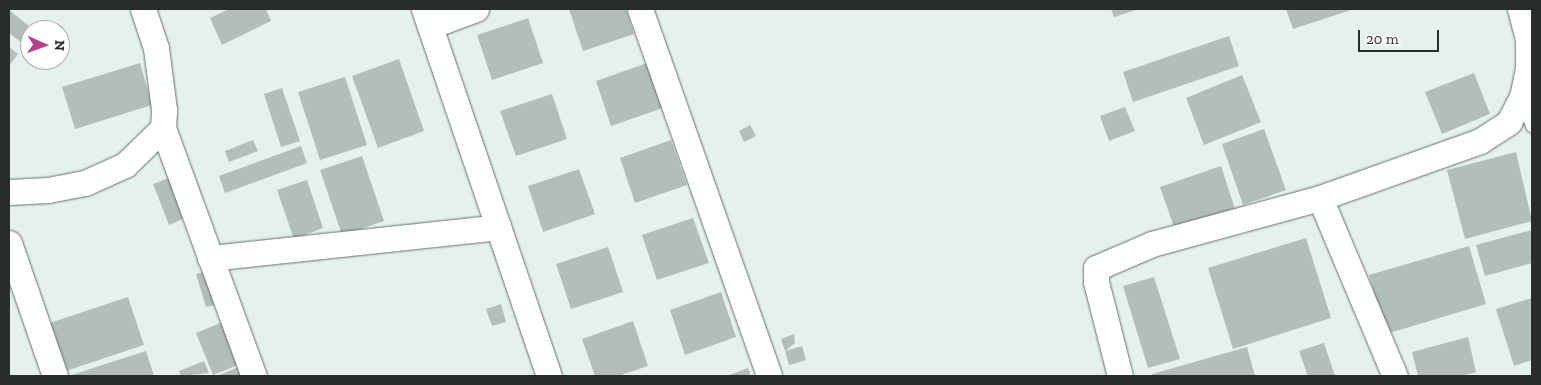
<!DOCTYPE html>
<html>
<head>
<meta charset="utf-8">
<style>
	body { margin:0 }
	#map { position:relative; width:1541px; height:385px; overflow:hidden; background:#e4f2eb; font-family:"Zilla Slab",serif }
	div>[style] { position:absolute }
	.building>* { inset:0; background:#b2bfb9 }
	.roads { filter:drop-shadow(0 0 1px #65716b) drop-shadow(0 0 1px #65716b) }
	.lane>* { height:12px; margin:-6px; padding:0 6px; transform-origin:6px; border-radius:6px; background:#fff }
	.street>* { height:25px; margin:-12.5px; padding:0 12.5px; transform-origin:12.5px; border-radius:12.5px; background:#fff }
	span { translate:-50% -50%; white-space:nowrap; text-align:center; line-height:1.15; -webkit-text-stroke:5px #fff; paint-order:stroke }
	.frame { position:absolute; inset:0; border:10px solid #282d2a; pointer-events:none }
	.north { position:absolute; left:20px; top:20px; width:50px; height:50px; box-sizing:border-box; background:#fff; border:1px solid #a9abaa; border-radius:50%; rotate:92deg; font-size:14px; font-weight:700; line-height:20px; text-align:center; color:#282d2a }
	.north::after { content:''; display:block; margin:auto; width:18px; height:22px; background:#b93d8d; clip-path:polygon(50% 0,100% 100%,50% 72%,0 100%) }
	.scale { position:absolute; left:1358px; top:30px; width:81px; height:22px; box-sizing:border-box; border:2px solid #282d2a; border-top:0; padding-left:6px; font-size:15px; line-height:18px; white-space:nowrap; color:#282d2a; -webkit-text-stroke:4px #fff; paint-order:stroke }
</style>
</head>
<body>
<div id="map">
	<div class="building">
		<i style="clip-path:polygon(229px 9px,266px 9px,271px 21px,222px 45px,210px 18px)"></i>
		<i style="clip-path:polygon(569px 9px,626px 9px,634px 34px,583px 51px)"></i>
		<i style="clip-path:polygon(1111px 9px,1139px 9px,1114px 17px)"></i>
		<i style="clip-path:polygon(1286px 9px,1354px 9px,1293px 29px)"></i>
		<i style="clip-path:polygon(9px 10px,34px 30px,30px 30px,30px 38px,25px 45px,9px 33px)"></i>
		<i style="clip-path:polygon(528px 18px,543px 63px,492px 80px,477px 35px)"></i>
		<i style="clip-path:polygon(1229px 36px,1239px 66px,1133px 102px,1123px 72px)"></i>
		<i style="clip-path:polygon(9px 47px,18px 54px,9px 66px)"></i>
		<i style="clip-path:polygon(399px 59px,424px 131px,378px 148px,352px 76px)"></i>
		<i style="clip-path:polygon(140px 63px,152px 105px,75px 129px,62px 87px)"></i>
		<i style="clip-path:polygon(647px 63px,663px 108px,611px 126px,596px 81px)"></i>
		<i style="clip-path:polygon(1474px 73px,1490px 114px,1442px 134px,1425px 92px)"></i>
		<i style="clip-path:polygon(1242px 75px,1261px 122px,1204px 145px,1186px 98px)"></i>
		<i style="clip-path:polygon(345px 77px,367px 145px,320px 160px,298px 92px)"></i>
		<i style="clip-path:polygon(282px 88px,300px 141px,281px 147px,264px 94px)"></i>
		<i style="clip-path:polygon(552px 94px,567px 139px,516px 156px,500px 111px)"></i>
		<i style="clip-path:polygon(1125px 107px,1135px 131px,1109px 141px,1100px 116px)"></i>
		<i style="clip-path:polygon(750px 125px,756px 136px,744px 142px,739px 131px)"></i>
		<i style="clip-path:polygon(1264px 129px,1286px 190px,1243px 205px,1222px 144px)"></i>
		<i style="clip-path:polygon(253px 140px,258px 151px,229px 162px,225px 151px)"></i>
		<i style="clip-path:polygon(671px 140px,687px 185px,635px 203px,620px 158px)"></i>
		<i style="clip-path:polygon(301px 146px,307px 163px,225px 193px,219px 176px)"></i>
		<i style="clip-path:polygon(1516px 152px,1532px 221px,1465px 239px,1447px 170px)"></i>
		<i style="clip-path:polygon(362px 156px,384px 221px,342px 235px,320px 170px)"></i>
		<i style="clip-path:polygon(1221px 166px,1236px 212px,1176px 233px,1160px 187px)"></i>
		<i style="clip-path:polygon(579px 169px,595px 214px,543px 232px,528px 186px)"></i>
		<i style="clip-path:polygon(174px 176px,190px 216px,169px 225px,153px 184px)"></i>
		<i style="clip-path:polygon(307px 180px,323px 228px,294px 239px,277px 190px)"></i>
		<i style="clip-path:polygon(693px 218px,709px 263px,657px 280px,642px 235px)"></i>
		<i style="clip-path:polygon(1532px 230px,1532px 263px,1485px 276px,1476px 245px)"></i>
		<i style="clip-path:polygon(1306px 238px,1331px 318px,1233px 349px,1208px 268px)"></i>
		<i style="clip-path:polygon(1469px 246px,1486px 304px,1386px 334px,1369px 275px)"></i>
		<i style="clip-path:polygon(608px 247px,623px 292px,571px 309px,556px 264px)"></i>
		<i style="clip-path:polygon(212px 270px,221px 304px,206px 307px,196px 274px)"></i>
		<i style="clip-path:polygon(1154px 277px,1180px 359px,1148px 368px,1123px 286px)"></i>
		<i style="clip-path:polygon(721px 292px,736px 337px,685px 355px,670px 310px)"></i>
		<i style="clip-path:polygon(128px 297px,144px 345px,63px 372px,47px 324px)"></i>
		<i style="clip-path:polygon(1532px 298px,1532px 360px,1514px 366px,1496px 309px)"></i>
		<i style="clip-path:polygon(501px 304px,506px 322px,492px 326px,486px 309px)"></i>
		<i style="clip-path:polygon(633px 321px,648px 366px,618px 376px,595px 376px,582px 339px)"></i>
		<i style="clip-path:polygon(223px 322px,240px 364px,213px 375px,196px 333px)"></i>
		<i style="clip-path:polygon(794px 334px,795px 343px,785px 351px,781px 339px)"></i>
		<i style="clip-path:polygon(1468px 337px,1476px 372px,1462px 376px,1418px 376px,1412px 352px)"></i>
		<i style="clip-path:polygon(1324px 343px,1335px 376px,1308px 376px,1299px 351px)"></i>
		<i style="clip-path:polygon(802px 346px,806px 360px,789px 365px,785px 351px)"></i>
		<i style="clip-path:polygon(1247px 347px,1255px 376px,1153px 376px,1152px 374px)"></i>
		<i style="clip-path:polygon(146px 351px,154px 376px,68px 376px)"></i>
		<i style="clip-path:polygon(204px 361px,209px 373px,181px 376px,179px 371px)"></i>
		<i style="clip-path:polygon(241px 366px,245px 376px,217px 376px)"></i>
		<i style="clip-path:polygon(748px 368px,751px 376px,727px 376px)"></i>
	</div>
	<div class="roads">
		<div class="lane">
			<i style="left:1522px;top:97px;width:31px;rotate:71deg"></i>
		</div>
		<div class="street">
			<i style="left:143px;top:9px;width:41px;rotate:71.6deg"></i>
			<i style="left:156px;top:48px;width:63px;rotate:82.6deg"></i>
			<i style="left:164px;top:110px;width:18px;rotate:93deg"></i>
			<i style="left:163px;top:128px;width:264px;rotate:69.9deg"></i>
			<i style="left:424px;top:9px;width:388px;rotate:71.2deg"></i>
			<i style="left:640px;top:9px;width:389px;rotate:70.6deg"></i>
			<i style="left:430px;top:26px;width:49px;rotate:-20.3deg"></i>
			<i style="left:9px;top:192px;width:39px;rotate:-3deg"></i>
			<i style="left:48px;top:190px;width:38px;rotate:-11deg"></i>
			<i style="left:85px;top:183px;width:44px;rotate:-24.2deg"></i>
			<i style="left:125px;top:165px;width:53px;rotate:-44.2deg"></i>
			<i style="left:1320px;top:198px;width:193px;rotate:67.2deg"></i>
			<i style="left:9px;top:243px;width:141px;rotate:70.9deg"></i>
			<i style="left:210px;top:258px;width:290px;rotate:-6.1deg"></i>
			<i style="left:1120px;top:376px;width:97px;rotate:-104.3deg"></i>
			<i style="left:1096px;top:282px;width:14px;rotate:-90deg"></i>
			<i style="left:1096px;top:268px;width:61px;rotate:-23.2deg"></i>
			<i style="left:1152px;top:244px;width:174px;rotate:-15.3deg"></i>
			<i style="left:1320px;top:198px;width:170px;rotate:-19.6deg"></i>
			<i style="left:1480px;top:141px;width:35px;rotate:-33deg"></i>
			<i style="left:1509px;top:122px;width:28px;rotate:-63deg"></i>
			<i style="left:1522px;top:97px;width:30px;rotate:-78deg"></i>
			<i style="left:1528px;top:68px;width:29px;rotate:-90deg"></i>
			<i style="left:1528px;top:39px;width:31px;rotate:-105deg"></i>
		</div>
	</div>
	<div class="frame"></div>
	<div class="north">N</div>
	<div class="scale">20 m</div>
</div>
</body>
</html>
